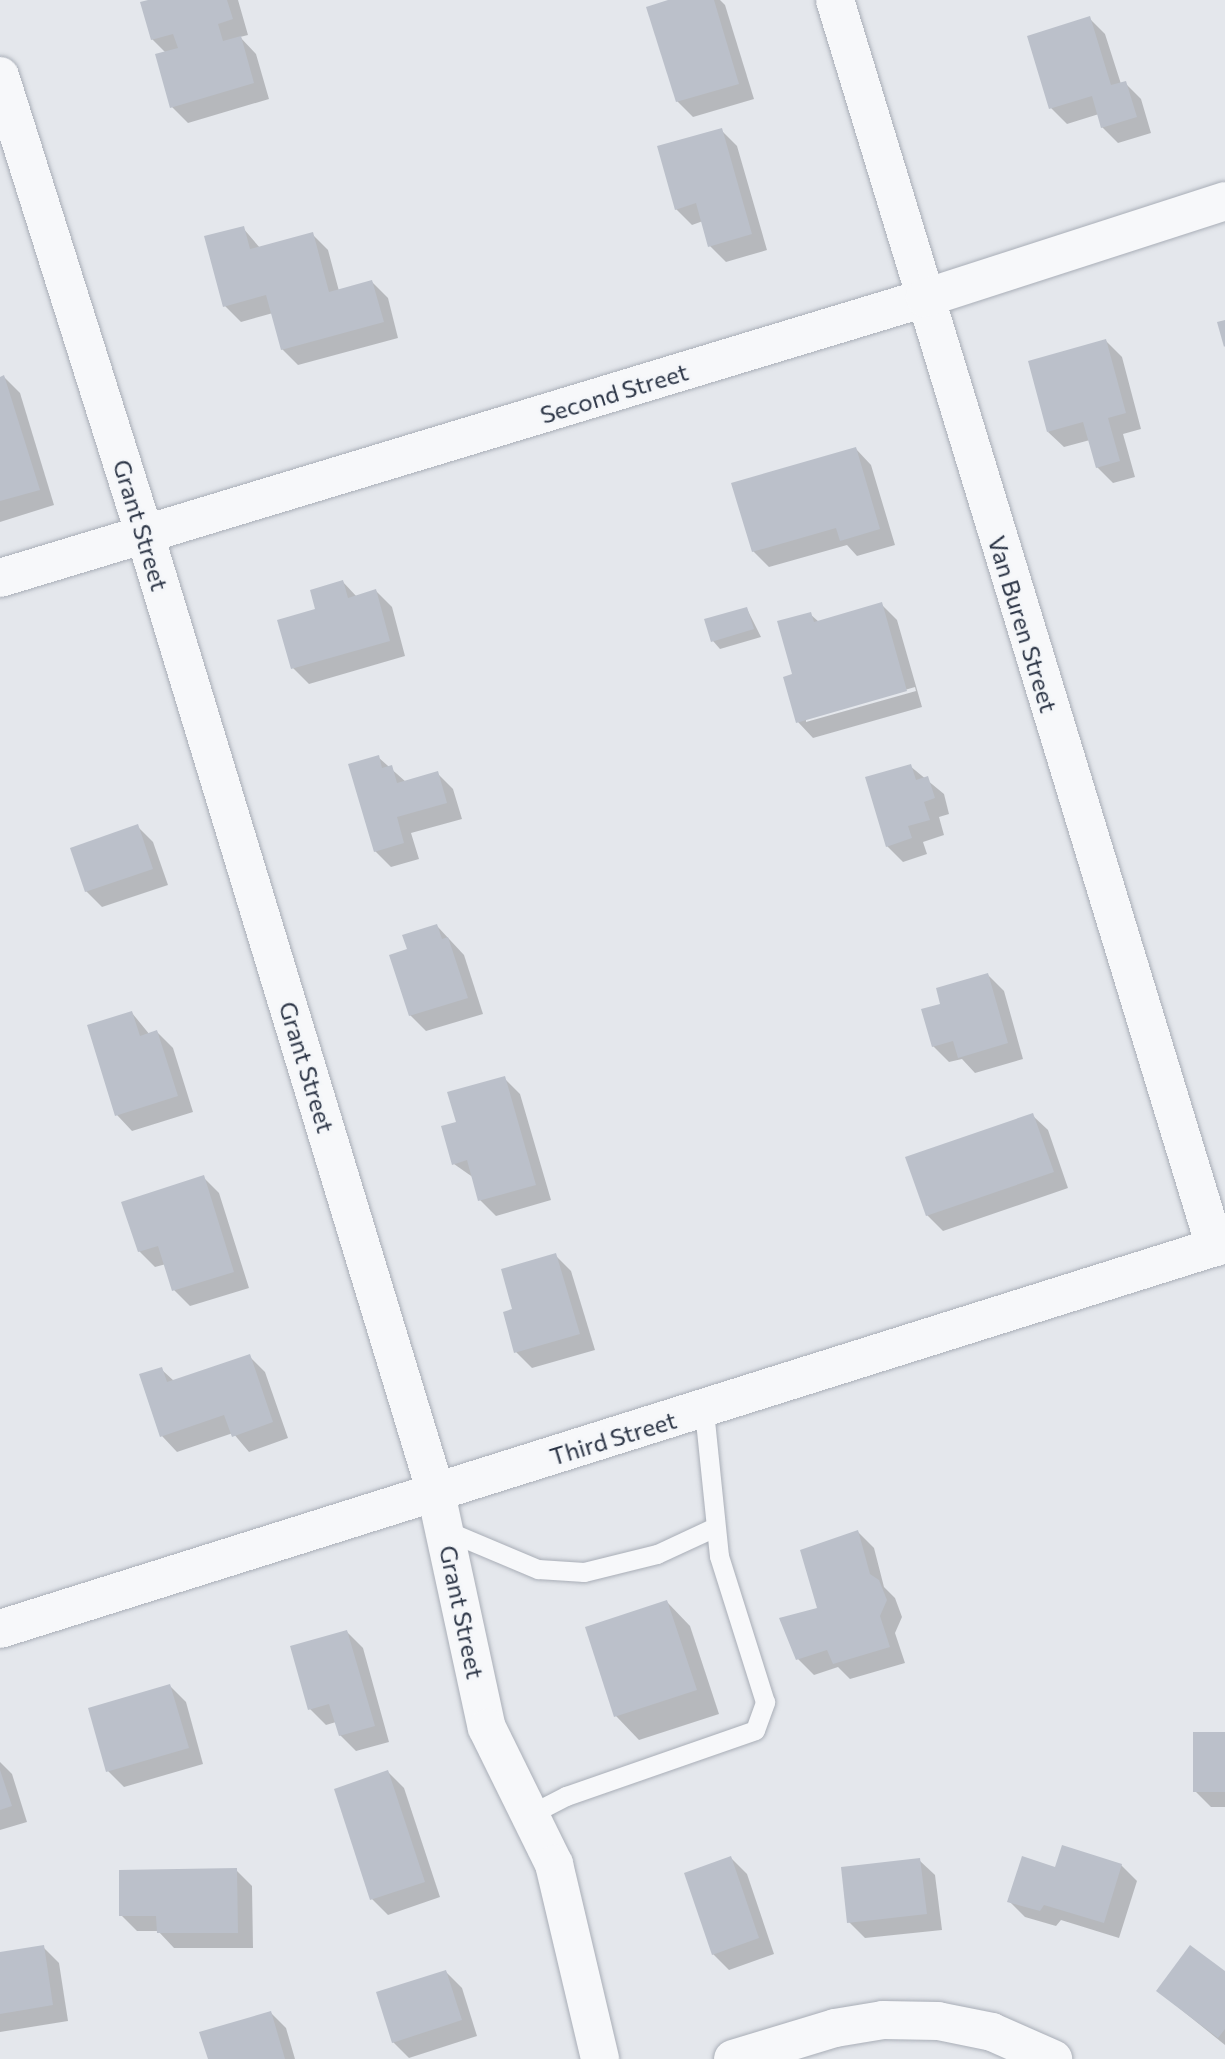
<!DOCTYPE html>
<html>
<head>
<meta charset="utf-8">
<style>
	body { margin:0 }
	#map { position:relative; width:1225px; height:2059px; overflow:hidden; background:#e4e7ec; font-family:Commissioner,sans-serif }
	div>[style] { position:absolute }
	.shadow>* { inset:0; background:#0003 }
	.building>* { inset:0; background:#bbc0ca }
	.roads { filter:drop-shadow(0 0 2px #a9aeb7) drop-shadow(0 0 2px #a9aeb7) }
	.lane>* { height:19px; margin:-9.5px; padding:0 9.5px; transform-origin:9.5px; border-radius:9.5px; background:#f7f8fa }
	.street>* { height:38px; margin:-19px; padding:0 19px; transform-origin:19px; border-radius:19px; background:#f7f8fa }
	span { translate:-50% -50%; white-space:nowrap; text-align:center; line-height:1.15; -webkit-text-stroke:5px #f4f6f9; paint-order:stroke }
	.street-label { font-size:24px; color:#2b3445 }
</style>
</head>
<body>
<div id="map">
	<div class="shadow">
		<i style="clip-path:polygon(154px 0,238px 0,248px 35px,240px 37px,256px 54px,269px 99px,188px 123px,172px 107px,166px 53px,152px 39px)"></i>
		<i style="clip-path:polygon(674px 0,720px 0,725px 5px,754px 99px,693px 117px,677px 101px)"></i>
		<i style="clip-path:polygon(1089px 18px,1105px 34px,1121px 84px,1125px 83px,1141px 99px,1151px 133px,1118px 143px,1102px 127px,1099px 114px,1067px 124px,1051px 108px)"></i>
		<i style="clip-path:polygon(721px 130px,737px 146px,767px 250px,726px 262px,710px 246px,703px 221px,692px 225px,676px 209px)"></i>
		<i style="clip-path:polygon(243px 228px,260px 248px,312px 234px,328px 250px,339px 291px,372px 282px,388px 298px,398px 338px,298px 365px,282px 349px,273px 313px,241px 322px,225px 306px)"></i>
		<i style="clip-path:polygon(1106px 341px,1122px 357px,1141px 429px,1123px 434px,1135px 477px,1113px 483px,1097px 467px,1090px 440px,1064px 447px,1048px 432px)"></i>
		<i style="clip-path:polygon(4px 377px,20px 393px,54px 505px,0 522px,0 378px)"></i>
		<i style="clip-path:polygon(856px 449px,871px 465px,895px 545px,857px 556px,847px 545px,769px 567px,753px 551px)"></i>
		<i style="clip-path:polygon(343px 582px,357px 597px,376px 591px,392px 607px,405px 656px,309px 684px,293px 668px,317px 610px)"></i>
		<i style="clip-path:polygon(evenodd,881px 604px,897px 620px,922px 707px,813px 738px,798px 722px,794px 675px,810px 614px,819px 622px,881px 604px,915px 687px,916px 691px,806px 722px,806px 719px,915px 687px)"></i>
		<i style="clip-path:polygon(747px 609px,761px 637px,720px 649px,713px 641px)"></i>
		<i style="clip-path:polygon(378px 757px,406px 782px,437px 773px,453px 789px,462px 819px,411px 833px,419px 859px,391px 867px,375px 851px)"></i>
		<i style="clip-path:polygon(910px 766px,944px 794px,949px 814px,939px 817px,944px 835px,923px 842px,927px 854px,903px 862px,887px 846px)"></i>
		<i style="clip-path:polygon(137px 826px,153px 842px,168px 885px,102px 907px,86px 891px)"></i>
		<i style="clip-path:polygon(437px 926px,464px 955px,483px 1014px,426px 1031px,410px 1015px,409px 951px)"></i>
		<i style="clip-path:polygon(988px 975px,1004px 991px,1023px 1059px,975px 1073px,962px 1059px,949px 1062px,933px 1046px,942px 1005px)"></i>
		<i style="clip-path:polygon(132px 1013px,150px 1035px,157px 1032px,173px 1048px,193px 1112px,132px 1131px,117px 1115px)"></i>
		<i style="clip-path:polygon(504px 1078px,520px 1094px,551px 1200px,496px 1216px,480px 1200px,474px 1178px,454px 1164px,458px 1123px)"></i>
		<i style="clip-path:polygon(1032px 1115px,1048px 1130px,1068px 1188px,943px 1231px,927px 1215px)"></i>
		<i style="clip-path:polygon(203px 1177px,219px 1193px,249px 1288px,190px 1306px,174px 1290px,166px 1264px,155px 1267px,139px 1251px)"></i>
		<i style="clip-path:polygon(555px 1255px,571px 1271px,595px 1350px,532px 1368px,516px 1352px,515px 1310px)"></i>
		<i style="clip-path:polygon(249px 1356px,265px 1372px,288px 1438px,249px 1452px,233px 1433px,177px 1452px,162px 1436px,161px 1369px,174px 1381px)"></i>
		<i style="clip-path:polygon(858px 1532px,874px 1548px,884px 1587px,895px 1598px,902px 1617px,895px 1633px,905px 1663px,850px 1679px,838px 1667px,814px 1675px,798px 1659px)"></i>
		<i style="clip-path:polygon(667px 1602px,690px 1626px,719px 1714px,639px 1740px,616px 1716px,587px 1628px)"></i>
		<i style="clip-path:polygon(347px 1632px,363px 1648px,389px 1742px,356px 1751px,340px 1735px,336px 1722px,326px 1725px,310px 1709px)"></i>
		<i style="clip-path:polygon(170px 1686px,186px 1702px,203px 1764px,124px 1787px,108px 1771px)"></i>
		<i style="clip-path:polygon(1225px 1734px,1225px 1807px,1211px 1807px,1195px 1791px)"></i>
		<i style="clip-path:polygon(0 1762px,12px 1774px,27px 1822px,0 1830px)"></i>
		<i style="clip-path:polygon(388px 1772px,404px 1788px,440px 1897px,388px 1915px,372px 1899px)"></i>
		<i style="clip-path:polygon(731px 1858px,747px 1874px,774px 1954px,729px 1970px,713px 1954px)"></i>
		<i style="clip-path:polygon(919px 1860px,935px 1875px,942px 1930px,865px 1938px,849px 1922px)"></i>
		<i style="clip-path:polygon(1121px 1865px,1137px 1881px,1119px 1938px,1061px 1920px,1056px 1926px,1025px 1917px,1009px 1901px,1057px 1869px)"></i>
		<i style="clip-path:polygon(236px 1870px,252px 1886px,253px 1948px,174px 1948px,158px 1931px,137px 1931px,121px 1915px)"></i>
		<i style="clip-path:polygon(43px 1947px,59px 1963px,68px 2021px,0 2032px,0 1953px)"></i>
		<i style="clip-path:polygon(446px 1972px,462px 1988px,477px 2036px,409px 2058px,393px 2042px)"></i>
		<i style="clip-path:polygon(1225px 1973px,1225px 2045px,1158px 1991px)"></i>
		<i style="clip-path:polygon(270px 2012px,286px 2028px,295px 2059px,209px 2059px)"></i>
	</div>
	<div class="building">
		<i style="clip-path:polygon(148px 0,227px 0,233px 19px,218px 24px,223px 41px,241px 36px,254px 83px,170px 108px,155px 54px,178px 48px,173px 34px,151px 40px,140px 2px)"></i>
		<i style="clip-path:polygon(668px 0,714px 0,739px 84px,676px 102px,646px 7px)"></i>
		<i style="clip-path:polygon(1090px 16px,1111px 85px,1126px 81px,1137px 117px,1101px 128px,1092px 96px,1049px 109px,1027px 36px)"></i>
		<i style="clip-path:polygon(722px 128px,752px 234px,708px 247px,696px 203px,675px 210px,657px 146px)"></i>
		<i style="clip-path:polygon(244px 226px,250px 249px,313px 232px,329px 292px,372px 280px,384px 322px,281px 350px,266px 295px,223px 307px,204px 236px)"></i>
		<i style="clip-path:polygon(1225px 320px,1225px 346px,1224px 347px,1217px 322px)"></i>
		<i style="clip-path:polygon(1106px 339px,1126px 413px,1108px 418px,1120px 461px,1096px 468px,1083px 422px,1047px 432px,1028px 361px)"></i>
		<i style="clip-path:polygon(4px 375px,40px 490px,0 501px,0 377px)"></i>
		<i style="clip-path:polygon(856px 447px,880px 529px,840px 541px,836px 528px,752px 552px,731px 483px)"></i>
		<i style="clip-path:polygon(343px 580px,348px 598px,376px 589px,390px 641px,291px 669px,277px 620px,315px 609px,310px 590px)"></i>
		<i style="clip-path:polygon(882px 602px,907px 691px,796px 723px,783px 677px,792px 674px,777px 621px,811px 612px,814px 622px)"></i>
		<i style="clip-path:polygon(747px 607px,754px 629px,711px 642px,704px 619px)"></i>
		<i style="clip-path:polygon(379px 755px,382px 768px,392px 765px,397px 783px,438px 771px,447px 803px,397px 817px,404px 843px,374px 852px,348px 764px)"></i>
		<i style="clip-path:polygon(911px 764px,916px 780px,928px 776px,935px 798px,924px 802px,930px 820px,908px 826px,912px 838px,886px 847px,865px 777px)"></i>
		<i style="clip-path:polygon(138px 824px,153px 869px,85px 892px,70px 848px)"></i>
		<i style="clip-path:polygon(437px 924px,442px 939px,448px 937px,468px 998px,409px 1016px,389px 955px,407px 949px,402px 935px)"></i>
		<i style="clip-path:polygon(988px 973px,1008px 1043px,958px 1058px,953px 1041px,932px 1047px,921px 1009px,940px 1004px,936px 988px)"></i>
		<i style="clip-path:polygon(132px 1011px,140px 1036px,157px 1030px,178px 1096px,115px 1116px,87px 1025px)"></i>
		<i style="clip-path:polygon(505px 1076px,536px 1185px,478px 1201px,467px 1160px,452px 1165px,441px 1126px,456px 1122px,447px 1092px)"></i>
		<i style="clip-path:polygon(1033px 1113px,1054px 1172px,926px 1216px,905px 1157px)"></i>
		<i style="clip-path:polygon(204px 1175px,234px 1272px,172px 1291px,158px 1246px,138px 1252px,121px 1202px)"></i>
		<i style="clip-path:polygon(556px 1253px,580px 1334px,514px 1353px,503px 1312px,512px 1309px,501px 1269px)"></i>
		<i style="clip-path:polygon(250px 1354px,273px 1422px,232px 1437px,224px 1415px,160px 1437px,139px 1374px,162px 1367px,167px 1382px)"></i>
		<i style="clip-path:polygon(858px 1530px,870px 1574px,879px 1580px,887px 1600px,880px 1616px,890px 1647px,833px 1664px,827px 1650px,796px 1660px,779px 1618px,817px 1608px,800px 1550px)"></i>
		<i style="clip-path:polygon(667px 1600px,697px 1690px,614px 1717px,585px 1627px)"></i>
		<i style="clip-path:polygon(347px 1630px,375px 1726px,339px 1736px,329px 1704px,308px 1710px,290px 1646px)"></i>
		<i style="clip-path:polygon(170px 1684px,189px 1748px,106px 1772px,88px 1708px)"></i>
		<i style="clip-path:polygon(1193px 1732px,1225px 1732px,1225px 1792px,1193px 1792px)"></i>
		<i style="clip-path:polygon(0 1770px,12px 1806px,0 1810px)"></i>
		<i style="clip-path:polygon(388px 1770px,425px 1882px,370px 1900px,334px 1789px)"></i>
		<i style="clip-path:polygon(1062px 1845px,1122px 1864px,1104px 1923px,1044px 1905px,1040px 1911px,1007px 1902px,1022px 1856px,1055px 1867px)"></i>
		<i style="clip-path:polygon(731px 1856px,759px 1938px,712px 1955px,684px 1873px)"></i>
		<i style="clip-path:polygon(920px 1858px,927px 1914px,847px 1923px,841px 1867px)"></i>
		<i style="clip-path:polygon(237px 1868px,238px 1933px,157px 1933px,156px 1916px,119px 1916px,119px 1870px)"></i>
		<i style="clip-path:polygon(44px 1945px,53px 2005px,0 2014px,0 1952px)"></i>
		<i style="clip-path:polygon(1190px 1945px,1225px 1971px,1225px 2029px,1218px 2038px,1156px 1991px)"></i>
		<i style="clip-path:polygon(446px 1970px,462px 2020px,392px 2043px,376px 1992px)"></i>
		<i style="clip-path:polygon(271px 2011px,285px 2059px,208px 2059px,199px 2032px)"></i>
	</div>
	<div class="roads">
		<div class="lane">
			<i style="left:445px;top:1530px;width:101px;rotate:22.8deg"></i>
			<i style="left:538px;top:1569px;width:46px;rotate:3.7deg"></i>
			<i style="left:584px;top:1572px;width:75px;rotate:-13.9deg"></i>
			<i style="left:657px;top:1554px;width:62px;rotate:-24.9deg"></i>
			<i style="left:529px;top:1815px;width:42px;rotate:-27.2deg"></i>
			<i style="left:566px;top:1796px;width:200px;rotate:-19.2deg"></i>
			<i style="left:755px;top:1730px;width:30px;rotate:-70deg"></i>
			<i style="left:765px;top:1702px;width:153px;rotate:-107.5deg"></i>
			<i style="left:719px;top:1556px;width:147px;rotate:-95.9deg"></i>
		</div>
		<div class="street">
			<i style="left:835px;top:0;width:1304px;rotate:73.05deg"></i>
			<i style="left:0;top:76px;width:481px;rotate:72.5deg"></i>
			<i style="left:145px;top:535px;width:1001px;rotate:73.1deg"></i>
			<i style="left:436px;top:1493px;width:240px;rotate:77.8deg"></i>
			<i style="left:487px;top:1728px;width:152px;rotate:63.8deg"></i>
			<i style="left:554px;top:1864px;width:200px;rotate:76.7deg"></i>
			<i style="left:0;top:578px;width:966px;rotate:-16.84deg"></i>
			<i style="left:925px;top:298px;width:315px;rotate:-17.9deg"></i>
			<i style="left:0;top:1629px;width:1284px;rotate:-17.45deg"></i>
			<i style="left:733px;top:2059px;width:107px;rotate:-16.9deg"></i>
			<i style="left:835px;top:2028px;width:49px;rotate:-9.5deg"></i>
			<i style="left:883px;top:2020px;width:55px;rotate:1deg"></i>
			<i style="left:938px;top:2021px;width:55px;rotate:11.5deg"></i>
			<i style="left:992px;top:2032px;width:67px;rotate:23.9deg"></i>
		</div>
	</div>
	<div class="street-label">
		<span style="left:614px;top:393px;rotate:-17deg">Second Street</span>
		<span style="left:141px;top:525px;rotate:73deg">Grant Street</span>
		<span style="left:1023px;top:624px;rotate:73deg">Van Buren Street</span>
		<span style="left:307px;top:1067px;rotate:73deg">Grant Street</span>
		<span style="left:613px;top:1438px;rotate:-17deg">Third Street</span>
		<span style="left:462px;top:1612px;rotate:78deg">Grant Street</span>
	</div>
</div>
</body>
</html>
